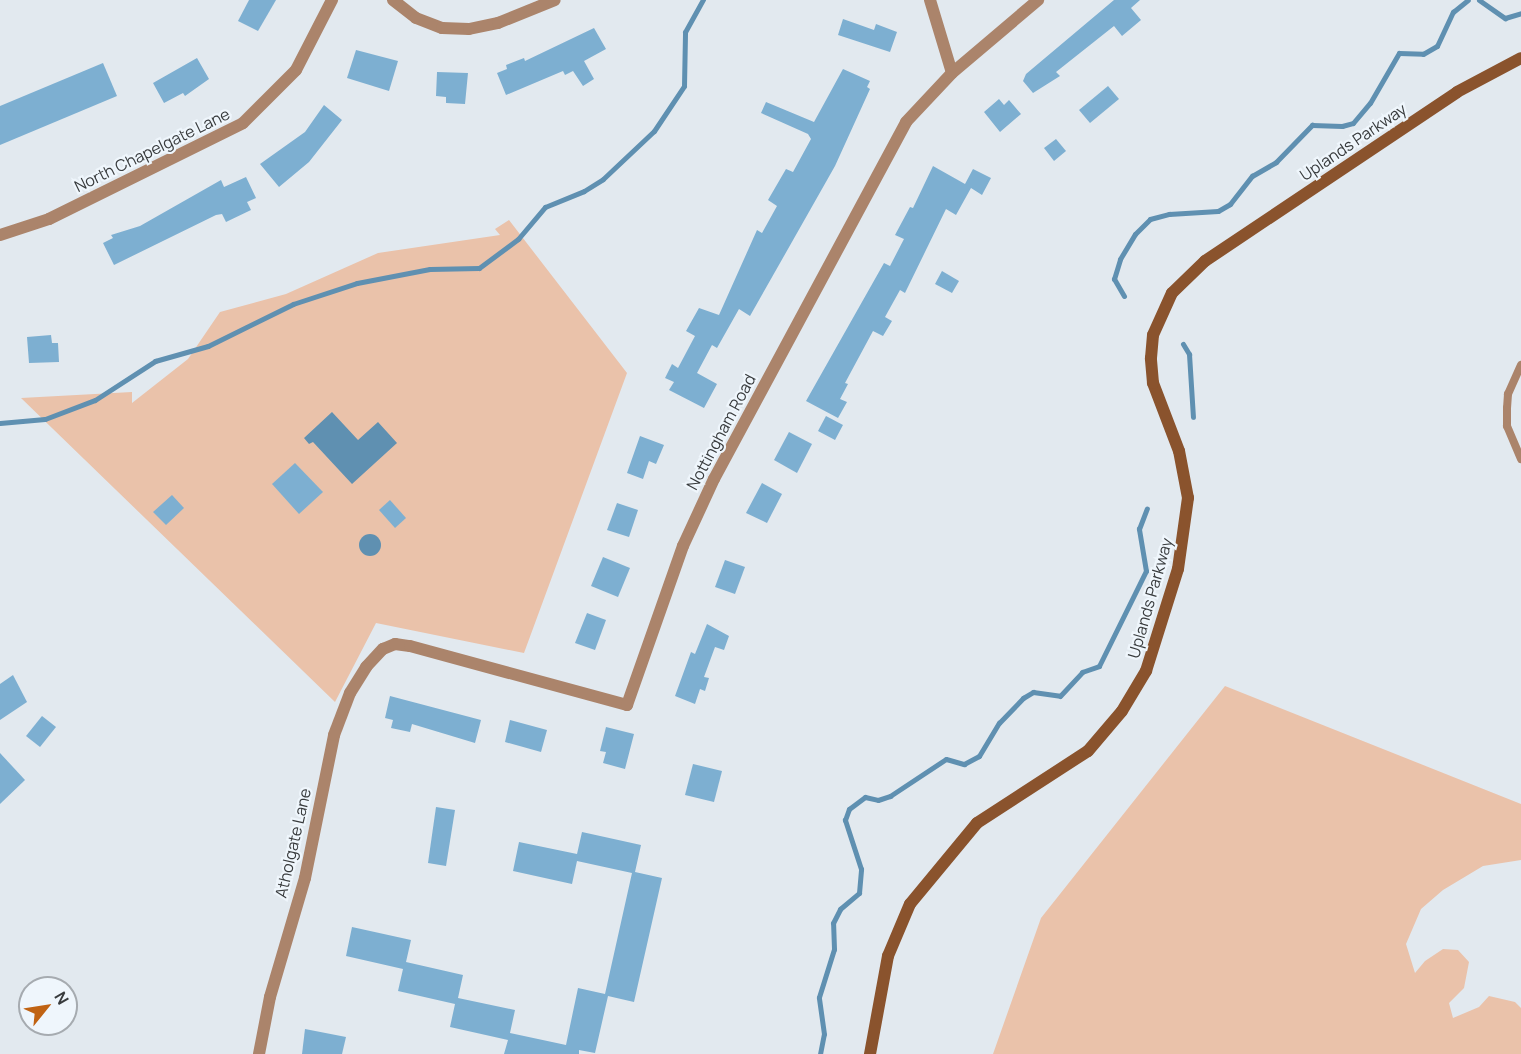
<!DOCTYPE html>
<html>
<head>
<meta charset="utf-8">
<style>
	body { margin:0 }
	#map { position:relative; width:1521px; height:1054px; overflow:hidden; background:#e2e9ef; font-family:Manrope,sans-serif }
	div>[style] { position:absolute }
	.green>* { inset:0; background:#eac2aa }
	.water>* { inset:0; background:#5f90b1 }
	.round { border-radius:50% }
	.stream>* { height:5px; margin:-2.5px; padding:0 2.5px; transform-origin:2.5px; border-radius:2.5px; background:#5f90b1 }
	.building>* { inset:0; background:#7dafd1 }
	.lane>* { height:8px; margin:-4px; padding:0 4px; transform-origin:4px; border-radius:4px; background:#ab846b }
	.street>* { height:12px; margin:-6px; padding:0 6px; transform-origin:6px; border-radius:6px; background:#ab846b }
	.secondary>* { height:12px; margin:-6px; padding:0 6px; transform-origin:6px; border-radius:6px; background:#8a532d }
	span { translate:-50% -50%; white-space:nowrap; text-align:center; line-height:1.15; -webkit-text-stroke:4.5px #eff6fc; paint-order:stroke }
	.street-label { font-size:16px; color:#383b3d }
	.north { position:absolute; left:18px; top:976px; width:60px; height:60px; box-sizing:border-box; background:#eff6fc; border:2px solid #a6abb0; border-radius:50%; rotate:60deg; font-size:16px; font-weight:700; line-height:24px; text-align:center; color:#383b3d }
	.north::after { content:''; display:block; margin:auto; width:21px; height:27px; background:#c06313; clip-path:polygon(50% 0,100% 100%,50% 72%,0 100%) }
</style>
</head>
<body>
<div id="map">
	<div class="green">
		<i style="clip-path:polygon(509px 220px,627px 373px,524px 653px,376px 623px,335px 702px,21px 398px,132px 392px,132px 403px,188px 359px,220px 312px,286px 294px,378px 253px,500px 235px,495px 229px)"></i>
		<i style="clip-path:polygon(1225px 686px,1521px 804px,1521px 860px,1483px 866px,1443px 890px,1421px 909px,1406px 944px,1415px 973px,1425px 961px,1443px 949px,1458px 950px,1469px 962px,1464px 988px,1449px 1003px,1453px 1018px,1479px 1007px,1489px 996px,1515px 1002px,1521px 1008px,1521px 1054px,993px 1054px,1041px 918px)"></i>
	</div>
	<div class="water">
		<i style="clip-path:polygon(332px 412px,358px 440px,378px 422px,397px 443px,352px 484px,313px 442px,309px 444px,304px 438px)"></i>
		<i class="round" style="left:359px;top:534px;width:22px;height:22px"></i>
	</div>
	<div class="stream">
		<i style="left:1479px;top:0;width:32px;rotate:35deg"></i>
		<i style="left:1505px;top:18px;width:17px;rotate:-17deg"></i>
		<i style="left:1124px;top:296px;width:20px;rotate:-120deg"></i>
		<i style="left:1114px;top:279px;width:21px;rotate:-73deg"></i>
		<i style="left:1120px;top:259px;width:29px;rotate:-59deg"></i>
		<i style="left:1135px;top:234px;width:21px;rotate:-45deg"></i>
		<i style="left:1150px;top:219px;width:20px;rotate:-15deg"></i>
		<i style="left:1169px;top:214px;width:49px;rotate:-3.5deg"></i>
		<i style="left:1218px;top:211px;width:14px;rotate:-30deg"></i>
		<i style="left:1230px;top:204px;width:36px;rotate:-52deg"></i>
		<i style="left:1252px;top:176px;width:28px;rotate:-30deg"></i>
		<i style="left:1276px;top:162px;width:52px;rotate:-45.8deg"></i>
		<i style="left:1312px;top:125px;width:30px;rotate:2deg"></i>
		<i style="left:1342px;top:126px;width:11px;rotate:-15deg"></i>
		<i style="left:1353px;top:123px;width:26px;rotate:-50deg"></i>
		<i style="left:1370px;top:103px;width:58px;rotate:-59.9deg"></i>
		<i style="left:1399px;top:53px;width:24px;rotate:2deg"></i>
		<i style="left:1423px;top:54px;width:16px;rotate:-30deg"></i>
		<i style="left:1437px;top:46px;width:38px;rotate:-65deg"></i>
		<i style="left:1453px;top:12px;width:19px;rotate:-39deg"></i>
		<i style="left:1183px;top:344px;width:12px;rotate:59deg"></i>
		<i style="left:1189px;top:354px;width:63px;rotate:86.4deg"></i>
		<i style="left:0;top:423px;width:45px;rotate:-5.1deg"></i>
		<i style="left:45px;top:419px;width:53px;rotate:-20.8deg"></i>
		<i style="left:95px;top:400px;width:72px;rotate:-33deg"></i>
		<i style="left:155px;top:361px;width:55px;rotate:-15.8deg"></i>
		<i style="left:208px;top:346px;width:95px;rotate:-26.3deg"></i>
		<i style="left:293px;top:304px;width:67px;rotate:-18.2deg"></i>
		<i style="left:357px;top:283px;width:74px;rotate:-10.9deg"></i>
		<i style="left:430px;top:269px;width:49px;rotate:-1.2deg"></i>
		<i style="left:479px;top:268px;width:49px;rotate:-36.6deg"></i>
		<i style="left:518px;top:239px;width:42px;rotate:-49.8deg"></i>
		<i style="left:545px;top:207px;width:42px;rotate:-22.3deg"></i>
		<i style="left:584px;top:191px;width:22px;rotate:-32deg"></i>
		<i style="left:603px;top:179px;width:70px;rotate:-43.3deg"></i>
		<i style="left:654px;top:131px;width:54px;rotate:-56.3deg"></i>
		<i style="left:684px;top:86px;width:54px;rotate:-88.9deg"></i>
		<i style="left:685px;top:32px;width:37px;rotate:-61deg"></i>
		<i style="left:820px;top:1054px;width:20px;rotate:-79deg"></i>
		<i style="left:824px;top:1034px;width:37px;rotate:-98deg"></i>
		<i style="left:819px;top:997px;width:50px;rotate:-72.6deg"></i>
		<i style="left:834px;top:949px;width:26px;rotate:-92deg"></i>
		<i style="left:833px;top:923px;width:16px;rotate:-63deg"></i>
		<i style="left:840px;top:909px;width:25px;rotate:-40deg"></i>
		<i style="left:859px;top:893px;width:24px;rotate:-85deg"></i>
		<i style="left:861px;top:869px;width:52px;rotate:-108.1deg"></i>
		<i style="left:845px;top:820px;width:12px;rotate:-70deg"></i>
		<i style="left:849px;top:809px;width:20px;rotate:-37deg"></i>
		<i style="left:865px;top:797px;width:13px;rotate:13deg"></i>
		<i style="left:878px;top:800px;width:13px;rotate:-18deg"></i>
		<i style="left:890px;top:796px;width:67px;rotate:-33.5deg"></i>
		<i style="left:946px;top:759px;width:19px;rotate:16deg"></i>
		<i style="left:964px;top:764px;width:17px;rotate:-28deg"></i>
		<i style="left:979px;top:756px;width:39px;rotate:-59deg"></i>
		<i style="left:999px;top:723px;width:35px;rotate:-46deg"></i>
		<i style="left:1023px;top:698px;width:12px;rotate:-31deg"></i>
		<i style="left:1033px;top:692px;width:27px;rotate:8deg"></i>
		<i style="left:1060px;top:696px;width:33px;rotate:-47deg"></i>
		<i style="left:1082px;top:672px;width:18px;rotate:-19deg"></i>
		<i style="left:1099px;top:666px;width:106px;rotate:-63.7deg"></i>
		<i style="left:1146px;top:571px;width:43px;rotate:-99.5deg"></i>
		<i style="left:1139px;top:529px;width:22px;rotate:-69deg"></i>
	</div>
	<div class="building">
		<i style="clip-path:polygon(249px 0,276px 0,258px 31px,238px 21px)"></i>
		<i style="clip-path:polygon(1114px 0,1140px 0,1131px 8px,1141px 20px,1122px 36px,1114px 26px,1056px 72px,1060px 76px,1033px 93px,1023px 81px,1026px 74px)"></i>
		<i style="clip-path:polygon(843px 19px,874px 30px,876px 24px,897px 32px,890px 52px,838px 35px)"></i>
		<i style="clip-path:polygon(594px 28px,606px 49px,584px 61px,594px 79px,583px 86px,573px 71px,565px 75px,563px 71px,506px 95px,497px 73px,507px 69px,506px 65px,524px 58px,525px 61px)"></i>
		<i style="clip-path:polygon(356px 50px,398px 61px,389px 91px,347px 78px)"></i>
		<i style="clip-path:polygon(197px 58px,209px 79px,185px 96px,183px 93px,164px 103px,153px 83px)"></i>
		<i style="clip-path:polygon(103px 63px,117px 96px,0 145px,0 106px)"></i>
		<i style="clip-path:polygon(843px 69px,870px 81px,867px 87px,870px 89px,835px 166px,750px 316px,739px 309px,717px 348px,712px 345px,697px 373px,717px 384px,704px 408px,669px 390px,674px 382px,665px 378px,672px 364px,678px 368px,695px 336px,686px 331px,699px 308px,719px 315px,757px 230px,762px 233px,777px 206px,768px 200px,786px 169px,793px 172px,811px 139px,808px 134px,761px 113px,766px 102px,814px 122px)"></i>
		<i style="clip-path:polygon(437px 72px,468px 73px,465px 104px,446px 103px,446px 97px,436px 96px)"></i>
		<i style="clip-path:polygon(1108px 86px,1119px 99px,1090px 123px,1079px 110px)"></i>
		<i style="clip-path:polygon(999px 99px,1004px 105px,1009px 100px,1021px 114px,1000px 132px,984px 112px)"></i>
		<i style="clip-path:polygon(324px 105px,342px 120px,309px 162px,279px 187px,260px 164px,305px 132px)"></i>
		<i style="clip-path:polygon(1056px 139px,1066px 151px,1054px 161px,1044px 148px)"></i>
		<i style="clip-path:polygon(933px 166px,965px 184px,973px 169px,991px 178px,982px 195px,971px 188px,956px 215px,946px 209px,905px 293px,900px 290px,885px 317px,892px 321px,883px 336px,873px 331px,845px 383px,848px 384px,840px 399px,847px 402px,838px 418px,806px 401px,884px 263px,890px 266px,904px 239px,895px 235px,910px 207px,913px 208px)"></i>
		<i style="clip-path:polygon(246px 177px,256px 198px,247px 202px,251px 210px,226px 222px,222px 214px,216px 215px,114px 265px,103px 243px,113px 238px,111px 235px,140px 226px,221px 180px,224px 187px)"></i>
		<i style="clip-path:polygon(942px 271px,959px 281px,952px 293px,935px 284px)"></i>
		<i style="clip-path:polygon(51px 335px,52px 343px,58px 343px,59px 362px,29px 363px,27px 337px)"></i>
		<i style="clip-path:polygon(826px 416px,843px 425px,835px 440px,818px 431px)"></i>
		<i style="clip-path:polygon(789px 432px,812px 444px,797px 473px,774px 460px)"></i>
		<i style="clip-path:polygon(640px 436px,664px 445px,656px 464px,649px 461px,643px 479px,627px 473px)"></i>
		<i style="clip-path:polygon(295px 463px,323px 492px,299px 514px,272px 484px)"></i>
		<i style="clip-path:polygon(762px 483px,782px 494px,767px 523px,746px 513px)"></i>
		<i style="clip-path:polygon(172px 495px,184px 508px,166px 525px,153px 512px)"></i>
		<i style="clip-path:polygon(390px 500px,406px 518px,395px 528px,379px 510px)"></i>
		<i style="clip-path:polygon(617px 503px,638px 510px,629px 537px,607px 530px)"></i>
		<i style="clip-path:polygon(603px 557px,630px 568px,618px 597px,591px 586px)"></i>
		<i style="clip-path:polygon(725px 560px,745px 567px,735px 594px,715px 587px)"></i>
		<i style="clip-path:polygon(587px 613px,606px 620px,595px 650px,575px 643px)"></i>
		<i style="clip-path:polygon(707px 624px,729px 636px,724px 650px,715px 647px,704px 677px,709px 678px,705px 691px,700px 689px,695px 704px,675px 696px,691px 652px,695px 654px)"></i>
		<i style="clip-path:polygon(13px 675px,27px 702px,0 720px,0 684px)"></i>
		<i style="clip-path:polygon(390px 696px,481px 720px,475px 743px,412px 724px,410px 732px,391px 728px,393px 720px,385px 718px)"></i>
		<i style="clip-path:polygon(42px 716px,56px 727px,40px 747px,26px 736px)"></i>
		<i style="clip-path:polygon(510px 720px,547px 730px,541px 752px,505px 742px)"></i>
		<i style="clip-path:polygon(606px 727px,634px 734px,625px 769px,603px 763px,606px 752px,600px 751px)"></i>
		<i style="clip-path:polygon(0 753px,25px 780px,0 804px)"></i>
		<i style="clip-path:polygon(693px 764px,722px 771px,714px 802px,685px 795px)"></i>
		<i style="clip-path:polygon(436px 807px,455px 810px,446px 866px,428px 863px)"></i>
		<i style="clip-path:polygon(582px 832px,641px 845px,635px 872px,662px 878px,634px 1002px,608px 996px,595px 1053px,579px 1050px,579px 1054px,504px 1054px,508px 1040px,450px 1027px,455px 1004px,398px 991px,403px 969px,346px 956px,352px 927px,411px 940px,406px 962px,463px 975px,458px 998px,515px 1010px,510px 1033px,566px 1045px,578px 988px,605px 994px,632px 873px,577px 861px,572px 884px,513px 871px,519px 842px,577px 854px)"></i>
		<i style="clip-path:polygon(305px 1029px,346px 1037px,342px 1054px,302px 1054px)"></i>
	</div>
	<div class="lane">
		<i style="left:1521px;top:365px;width:32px;rotate:114deg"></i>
		<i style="left:1508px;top:394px;width:14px;rotate:94deg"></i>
		<i style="left:1507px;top:408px;width:18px;rotate:90deg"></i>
		<i style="left:1507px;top:426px;width:36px;rotate:67deg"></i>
	</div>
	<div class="street">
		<i style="left:393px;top:0;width:29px;rotate:38deg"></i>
		<i style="left:416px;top:18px;width:28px;rotate:21deg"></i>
		<i style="left:442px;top:28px;width:27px;rotate:2deg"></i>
		<i style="left:469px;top:29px;width:30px;rotate:-12deg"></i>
		<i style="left:498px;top:23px;width:61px;rotate:-22deg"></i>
		<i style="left:930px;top:0;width:76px;rotate:73.2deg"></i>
		<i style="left:0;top:235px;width:52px;rotate:-18.1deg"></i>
		<i style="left:49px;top:219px;width:216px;rotate:-26.3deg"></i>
		<i style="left:243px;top:123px;width:75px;rotate:-45deg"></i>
		<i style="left:296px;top:70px;width:79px;rotate:-62.8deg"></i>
		<i style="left:259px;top:1054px;width:58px;rotate:-79.1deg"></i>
		<i style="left:270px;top:997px;width:124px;rotate:-73.6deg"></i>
		<i style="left:305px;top:878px;width:146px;rotate:-78.5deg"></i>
		<i style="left:334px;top:735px;width:45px;rotate:-69.1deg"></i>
		<i style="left:350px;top:693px;width:31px;rotate:-58deg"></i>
		<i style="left:366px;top:667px;width:25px;rotate:-47deg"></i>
		<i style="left:383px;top:649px;width:13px;rotate:-23deg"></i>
		<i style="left:395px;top:644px;width:15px;rotate:8deg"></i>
		<i style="left:410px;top:646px;width:225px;rotate:15.2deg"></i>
		<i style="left:627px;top:705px;width:169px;rotate:-70.6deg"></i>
		<i style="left:683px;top:546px;width:74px;rotate:-65.2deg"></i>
		<i style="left:714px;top:479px;width:405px;rotate:-61.7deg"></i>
		<i style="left:906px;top:122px;width:67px;rotate:-46.8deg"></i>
		<i style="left:952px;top:73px;width:113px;rotate:-40.3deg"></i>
	</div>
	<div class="secondary">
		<i style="left:870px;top:1054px;width:100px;rotate:-79.6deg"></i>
		<i style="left:888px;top:956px;width:56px;rotate:-67.1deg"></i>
		<i style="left:910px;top:904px;width:105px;rotate:-50.4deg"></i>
		<i style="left:977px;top:823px;width:132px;rotate:-33deg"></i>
		<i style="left:1088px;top:751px;width:52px;rotate:-49.6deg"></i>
		<i style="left:1122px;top:711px;width:47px;rotate:-59deg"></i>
		<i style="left:1146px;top:671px;width:107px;rotate:-72.6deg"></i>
		<i style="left:1178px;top:569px;width:72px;rotate:-82deg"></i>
		<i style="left:1188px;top:498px;width:48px;rotate:-100.8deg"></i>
		<i style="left:1179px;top:451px;width:73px;rotate:-110.9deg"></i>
		<i style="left:1153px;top:383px;width:25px;rotate:-95deg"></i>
		<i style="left:1151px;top:358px;width:23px;rotate:-85deg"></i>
		<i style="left:1153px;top:335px;width:46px;rotate:-65.7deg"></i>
		<i style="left:1172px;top:293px;width:46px;rotate:-44.1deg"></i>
		<i style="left:1205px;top:261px;width:303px;rotate:-33.8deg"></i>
		<i style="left:1457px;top:92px;width:72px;rotate:-28deg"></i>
	</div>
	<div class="street-label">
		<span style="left:1353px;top:142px;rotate:-34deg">Uplands Parkway</span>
		<span style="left:152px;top:150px;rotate:-26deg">North Chapelgate Lane</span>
		<span style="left:721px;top:432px;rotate:-62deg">Nottingham Road</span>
		<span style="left:1150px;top:598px;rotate:-74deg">Uplands Parkway</span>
		<span style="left:293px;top:843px;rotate:-77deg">Atholgate Lane</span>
	</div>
	<div class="north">N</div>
</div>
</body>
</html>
